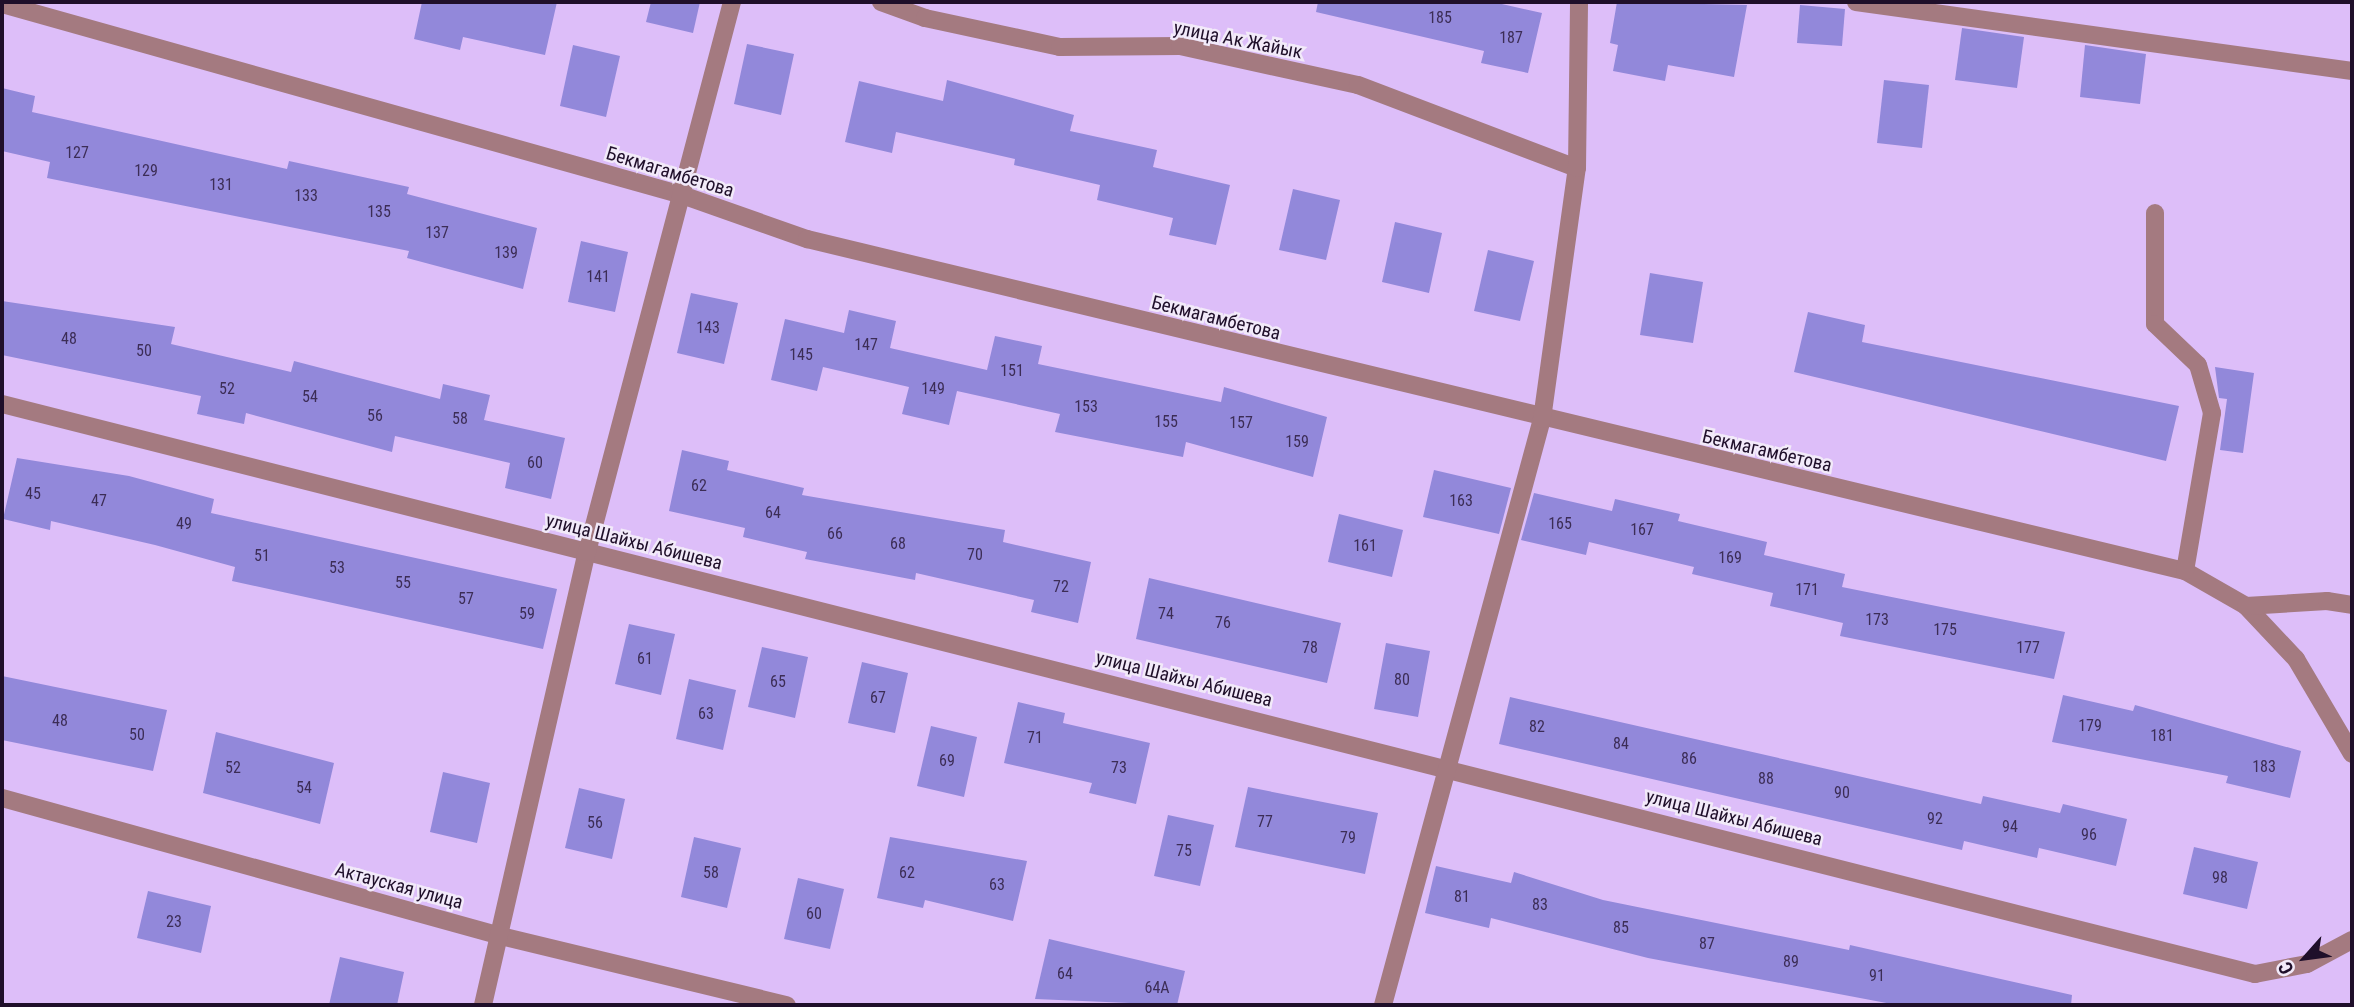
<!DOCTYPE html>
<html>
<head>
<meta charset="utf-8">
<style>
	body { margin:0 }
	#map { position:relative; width:2354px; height:1007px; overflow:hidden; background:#ddbef9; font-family:"Roboto Condensed",sans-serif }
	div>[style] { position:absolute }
	.building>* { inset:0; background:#9288da }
	.minor>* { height:18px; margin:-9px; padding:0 9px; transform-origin:9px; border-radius:9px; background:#a47a80 }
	span { translate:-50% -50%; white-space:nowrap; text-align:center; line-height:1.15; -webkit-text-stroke:5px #f2eaf9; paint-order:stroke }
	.number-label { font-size:16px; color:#3c2d56 }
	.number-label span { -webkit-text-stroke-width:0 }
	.street-label { font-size:19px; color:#1f0f2a }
	.frame { position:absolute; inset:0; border:4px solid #1f0f2a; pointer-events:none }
	.north { position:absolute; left:2270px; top:923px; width:70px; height:70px; -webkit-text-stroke:5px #f2eaf9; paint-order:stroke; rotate:242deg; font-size:19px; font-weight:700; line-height:28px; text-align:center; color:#1f0f2a }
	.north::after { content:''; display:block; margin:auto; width:24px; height:32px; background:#1f0f2a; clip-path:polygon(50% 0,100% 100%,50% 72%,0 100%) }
</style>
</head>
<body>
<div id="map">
	<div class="building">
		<i style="clip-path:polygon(422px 2px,557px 2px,545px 55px,463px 37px,460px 50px,414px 39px)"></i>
		<i style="clip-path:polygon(651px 2px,700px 2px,693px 33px,646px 22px)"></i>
		<i style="clip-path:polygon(1318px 2px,1493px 2px,1542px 13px,1528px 73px,1481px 63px,1484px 51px,1316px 12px)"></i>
		<i style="clip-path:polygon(1617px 2px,1747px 5px,1734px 77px,1668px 65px,1665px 81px,1613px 71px,1618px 45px,1610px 43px)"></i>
		<i style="clip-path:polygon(1800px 5px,1845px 9px,1842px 46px,1797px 43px)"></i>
		<i style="clip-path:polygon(1962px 28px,2024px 37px,2017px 88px,1955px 80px)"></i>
		<i style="clip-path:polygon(747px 44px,794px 54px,781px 115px,734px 104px)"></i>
		<i style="clip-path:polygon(573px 45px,620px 56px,606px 117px,560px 106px)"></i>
		<i style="clip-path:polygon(2085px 45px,2146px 54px,2140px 104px,2080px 97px)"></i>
		<i style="clip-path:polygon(947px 80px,1074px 115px,1070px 131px,1157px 150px,1153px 167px,1230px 185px,1216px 245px,1169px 235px,1173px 218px,1097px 200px,1100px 185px,1014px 165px,1015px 159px,896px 132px,892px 153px,845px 142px,859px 81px,943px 101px)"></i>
		<i style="clip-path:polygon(1884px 80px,1929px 85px,1922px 148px,1877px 143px)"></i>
		<i style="clip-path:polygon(2px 88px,35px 96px,32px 112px,287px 169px,289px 161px,409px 187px,407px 194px,537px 228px,523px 289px,407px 258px,409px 251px,47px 178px,50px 162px,2px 151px)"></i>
		<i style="clip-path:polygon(1293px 189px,1340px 200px,1326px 260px,1279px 250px)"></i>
		<i style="clip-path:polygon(1395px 222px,1442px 233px,1429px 293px,1382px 282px)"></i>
		<i style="clip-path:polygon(581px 241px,628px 252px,615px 312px,568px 302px)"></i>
		<i style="clip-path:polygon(1488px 250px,1534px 261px,1520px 321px,1474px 311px)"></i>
		<i style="clip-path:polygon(1650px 273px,1703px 282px,1693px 343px,1640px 335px)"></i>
		<i style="clip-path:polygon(691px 293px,738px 303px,724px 364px,677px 353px)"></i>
		<i style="clip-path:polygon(2px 301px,175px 327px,171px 344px,291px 372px,294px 361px,440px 399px,443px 384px,490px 395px,484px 420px,565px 438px,551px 499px,505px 488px,510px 463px,395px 436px,392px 452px,246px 413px,244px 424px,197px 414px,201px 396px,2px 355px)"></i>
		<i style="clip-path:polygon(849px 310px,896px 321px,890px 348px,987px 370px,995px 336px,1042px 346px,1038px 364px,1221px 402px,1224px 387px,1327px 417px,1313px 477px,1186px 442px,1183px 457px,1055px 432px,1060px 414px,957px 391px,949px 425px,902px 414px,909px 387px,823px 367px,817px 391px,771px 380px,785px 319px,844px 333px)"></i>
		<i style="clip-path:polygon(1808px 312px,1865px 325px,1862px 342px,2179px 406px,2166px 461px,1794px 372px)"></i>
		<i style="clip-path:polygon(2215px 367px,2254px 373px,2243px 453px,2220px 450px,2227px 399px,2219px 398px)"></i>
		<i style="clip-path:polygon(682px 450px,729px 461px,727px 470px,804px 488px,802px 495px,1005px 530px,1003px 542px,1091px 562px,1078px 623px,1031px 612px,1034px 600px,916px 573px,915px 580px,805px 559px,807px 552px,743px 537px,745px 528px,669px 511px)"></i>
		<i style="clip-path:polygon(17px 458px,129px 476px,214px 499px,211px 513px,557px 589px,543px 649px,232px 581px,235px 567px,155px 545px,51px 521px,50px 530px,3px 519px)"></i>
		<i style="clip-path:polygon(1434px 470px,1511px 488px,1499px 534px,1423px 517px)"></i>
		<i style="clip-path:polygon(1534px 493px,1612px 511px,1615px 499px,1680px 514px,1678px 521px,1767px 542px,1764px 555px,1845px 574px,1842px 587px,2065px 632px,2054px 679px,1840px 636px,1843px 623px,1770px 606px,1773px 593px,1692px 574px,1694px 567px,1589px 542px,1586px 555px,1521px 540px)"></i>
		<i style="clip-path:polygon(1339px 514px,1403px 530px,1392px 577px,1328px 562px)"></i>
		<i style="clip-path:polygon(1149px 578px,1341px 623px,1327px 683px,1136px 639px)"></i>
		<i style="clip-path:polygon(629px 624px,675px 634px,661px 695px,615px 684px)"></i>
		<i style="clip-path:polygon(1386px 643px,1430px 651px,1418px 717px,1374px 709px)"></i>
		<i style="clip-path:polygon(762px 647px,808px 657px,795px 718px,748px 707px)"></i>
		<i style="clip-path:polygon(862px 662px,908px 673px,895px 733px,848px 723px)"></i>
		<i style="clip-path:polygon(2px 676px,167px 710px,153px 771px,2px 740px)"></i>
		<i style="clip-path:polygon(689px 679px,736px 690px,723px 750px,676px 739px)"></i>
		<i style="clip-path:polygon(2063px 695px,2133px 711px,2135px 705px,2301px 751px,2290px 798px,2226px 783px,2228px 776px,2052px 742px)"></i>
		<i style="clip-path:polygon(1510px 697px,1981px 804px,1983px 796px,2060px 813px,2063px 804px,2127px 819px,2116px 866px,2039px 848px,2037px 858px,1964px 841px,1962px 850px,1499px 744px)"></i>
		<i style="clip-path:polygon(1018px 702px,1065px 713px,1063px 723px,1150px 743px,1136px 804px,1089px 793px,1092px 783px,1004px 763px)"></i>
		<i style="clip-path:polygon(931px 726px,977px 737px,964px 797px,917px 786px)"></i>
		<i style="clip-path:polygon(216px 732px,334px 763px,320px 824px,203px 793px)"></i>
		<i style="clip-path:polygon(443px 772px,490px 783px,477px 843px,430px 832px)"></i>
		<i style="clip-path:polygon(1248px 787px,1378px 813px,1365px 874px,1235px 847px)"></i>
		<i style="clip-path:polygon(579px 788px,625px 799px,612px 859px,565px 848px)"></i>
		<i style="clip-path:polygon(1168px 815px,1214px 825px,1200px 886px,1154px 876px)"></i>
		<i style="clip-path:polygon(694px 837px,741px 848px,727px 908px,681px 897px)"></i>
		<i style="clip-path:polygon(890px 837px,1027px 861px,1013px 921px,925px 900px,923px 908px,877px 898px)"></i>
		<i style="clip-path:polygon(2194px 847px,2258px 862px,2247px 909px,2183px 894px)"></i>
		<i style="clip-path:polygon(1436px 866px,1511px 883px,1514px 872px,1603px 900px,1849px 950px,1850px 945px,2072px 995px,2071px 1005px,1897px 1005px,1648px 958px,1491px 918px,1489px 928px,1425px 913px)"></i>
		<i style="clip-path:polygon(798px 878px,844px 889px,830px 949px,784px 939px)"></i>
		<i style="clip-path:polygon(148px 891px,211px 906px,201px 953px,137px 938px)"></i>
		<i style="clip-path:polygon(1049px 939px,1185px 971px,1177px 1005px,1035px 999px)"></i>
		<i style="clip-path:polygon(340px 957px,404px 972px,397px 1005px,329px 1005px)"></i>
	</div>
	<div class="minor">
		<i style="left:881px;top:2px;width:47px;rotate:20deg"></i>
		<i style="left:925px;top:18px;width:138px;rotate:12.1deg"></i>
		<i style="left:1060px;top:47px;width:120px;rotate:-0.5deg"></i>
		<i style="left:1180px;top:46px;width:182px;rotate:12.4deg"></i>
		<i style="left:1358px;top:85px;width:234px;rotate:20.8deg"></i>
		<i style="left:1856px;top:2px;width:501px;rotate:7.92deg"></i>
		<i style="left:2px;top:4px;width:706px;rotate:15.69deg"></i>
		<i style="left:682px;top:195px;width:133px;rotate:19.4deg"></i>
		<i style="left:807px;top:239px;width:1417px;rotate:13.55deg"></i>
		<i style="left:2185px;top:571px;width:70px;rotate:29.8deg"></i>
		<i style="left:2246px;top:606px;width:73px;rotate:46.7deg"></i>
		<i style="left:2296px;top:659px;width:110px;rotate:59.5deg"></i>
		<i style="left:2155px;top:213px;width:111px;rotate:90deg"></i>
		<i style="left:2155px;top:324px;width:59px;rotate:43.6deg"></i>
		<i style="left:2198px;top:365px;width:50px;rotate:73.7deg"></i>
		<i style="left:2212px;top:413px;width:160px;rotate:99.7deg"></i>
		<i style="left:2px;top:404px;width:2324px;rotate:14.2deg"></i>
		<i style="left:2255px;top:974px;width:53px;rotate:-10.9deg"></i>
		<i style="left:2307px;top:964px;width:51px;rotate:-28.1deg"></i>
		<i style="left:2246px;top:606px;width:81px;rotate:-3.5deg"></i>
		<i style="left:2327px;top:601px;width:25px;rotate:9deg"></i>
		<i style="left:2px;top:798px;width:518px;rotate:15.46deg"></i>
		<i style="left:501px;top:936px;width:294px;rotate:13.6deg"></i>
		<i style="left:483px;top:1005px;width:465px;rotate:-77.1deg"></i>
		<i style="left:587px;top:552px;width:569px;rotate:-75.23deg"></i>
		<i style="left:1383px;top:1005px;width:607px;rotate:-74.82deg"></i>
		<i style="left:1542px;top:419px;width:253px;rotate:-82.1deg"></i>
		<i style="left:1577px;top:168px;width:166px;rotate:-89.3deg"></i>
	</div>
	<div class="number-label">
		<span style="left:1440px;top:18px">185</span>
		<span style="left:1511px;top:38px">187</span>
		<span style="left:77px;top:153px">127</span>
		<span style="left:146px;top:171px">129</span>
		<span style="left:221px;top:185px">131</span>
		<span style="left:306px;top:196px">133</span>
		<span style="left:379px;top:212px">135</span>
		<span style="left:437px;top:233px">137</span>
		<span style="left:506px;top:253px">139</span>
		<span style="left:598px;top:277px">141</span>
		<span style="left:708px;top:328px">143</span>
		<span style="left:69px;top:339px">48</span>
		<span style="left:866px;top:345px">147</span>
		<span style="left:144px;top:351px">50</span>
		<span style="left:801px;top:355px">145</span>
		<span style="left:1012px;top:371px">151</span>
		<span style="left:227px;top:389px">52</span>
		<span style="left:933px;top:389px">149</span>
		<span style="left:310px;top:397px">54</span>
		<span style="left:1086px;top:407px">153</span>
		<span style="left:375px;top:416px">56</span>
		<span style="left:460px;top:419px">58</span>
		<span style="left:1166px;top:422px">155</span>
		<span style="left:1241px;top:423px">157</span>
		<span style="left:1297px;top:442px">159</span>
		<span style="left:535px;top:463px">60</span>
		<span style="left:699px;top:486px">62</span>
		<span style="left:33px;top:494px">45</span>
		<span style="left:99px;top:501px">47</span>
		<span style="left:1461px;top:501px">163</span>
		<span style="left:773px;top:513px">64</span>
		<span style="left:184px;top:524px">49</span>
		<span style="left:1560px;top:524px">165</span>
		<span style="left:1642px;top:530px">167</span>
		<span style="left:835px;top:534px">66</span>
		<span style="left:898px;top:544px">68</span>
		<span style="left:1365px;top:546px">161</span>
		<span style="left:975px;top:555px">70</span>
		<span style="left:262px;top:556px">51</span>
		<span style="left:1730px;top:558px">169</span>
		<span style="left:337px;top:568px">53</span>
		<span style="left:403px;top:583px">55</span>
		<span style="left:1061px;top:587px">72</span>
		<span style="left:1807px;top:590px">171</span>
		<span style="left:466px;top:599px">57</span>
		<span style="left:527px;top:614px">59</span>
		<span style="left:1166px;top:614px">74</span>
		<span style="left:1877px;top:620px">173</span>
		<span style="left:1223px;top:623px">76</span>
		<span style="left:1945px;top:630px">175</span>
		<span style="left:1310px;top:648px">78</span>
		<span style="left:2028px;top:648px">177</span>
		<span style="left:645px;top:659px">61</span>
		<span style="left:1402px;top:680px">80</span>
		<span style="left:778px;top:682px">65</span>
		<span style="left:878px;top:698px">67</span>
		<span style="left:706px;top:714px">63</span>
		<span style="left:60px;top:721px">48</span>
		<span style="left:2090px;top:726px">179</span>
		<span style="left:1537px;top:727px">82</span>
		<span style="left:137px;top:735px">50</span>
		<span style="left:2162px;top:736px">181</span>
		<span style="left:1035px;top:738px">71</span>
		<span style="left:1621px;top:744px">84</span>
		<span style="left:1689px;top:759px">86</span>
		<span style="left:947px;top:761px">69</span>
		<span style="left:2264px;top:767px">183</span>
		<span style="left:233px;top:768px">52</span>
		<span style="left:1119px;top:768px">73</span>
		<span style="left:1766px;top:779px">88</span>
		<span style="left:304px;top:788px">54</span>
		<span style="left:1842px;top:793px">90</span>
		<span style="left:1935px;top:819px">92</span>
		<span style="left:1265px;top:822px">77</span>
		<span style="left:595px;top:823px">56</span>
		<span style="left:2010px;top:827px">94</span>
		<span style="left:2089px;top:835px">96</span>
		<span style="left:1348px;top:838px">79</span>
		<span style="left:1184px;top:851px">75</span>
		<span style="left:711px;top:873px">58</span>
		<span style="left:907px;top:873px">62</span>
		<span style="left:2220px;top:878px">98</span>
		<span style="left:997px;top:885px">63</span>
		<span style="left:1462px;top:897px">81</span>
		<span style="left:1540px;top:905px">83</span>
		<span style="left:814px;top:914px">60</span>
		<span style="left:174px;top:922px">23</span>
		<span style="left:1621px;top:928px">85</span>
		<span style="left:1707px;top:944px">87</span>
		<span style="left:1791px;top:962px">89</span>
		<span style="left:1065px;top:974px">64</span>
		<span style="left:1877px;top:976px">91</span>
		<span style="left:1157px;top:988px">64А</span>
	</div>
	<div class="street-label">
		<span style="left:1238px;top:40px;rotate:11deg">улица Ак Жайык</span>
		<span style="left:670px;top:172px;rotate:17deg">Бекмагамбетова</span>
		<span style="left:1216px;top:318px;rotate:14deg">Бекмагамбетова</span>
		<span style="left:1767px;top:451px;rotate:13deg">Бекмагамбетова</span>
		<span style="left:634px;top:542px;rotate:14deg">улица Шайхы Абишева</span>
		<span style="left:1184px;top:679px;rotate:14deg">улица Шайхы Абишева</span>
		<span style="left:1734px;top:818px;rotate:14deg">улица Шайхы Абишева</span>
		<span style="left:399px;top:886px;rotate:15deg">Актауская улица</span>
	</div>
	<div class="frame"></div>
	<div class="north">С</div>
</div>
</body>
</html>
